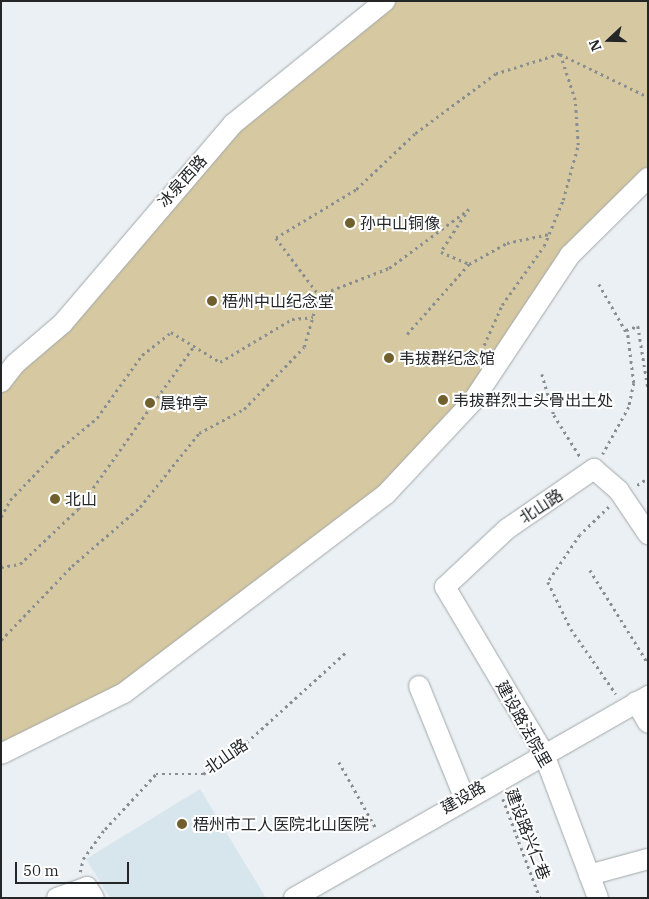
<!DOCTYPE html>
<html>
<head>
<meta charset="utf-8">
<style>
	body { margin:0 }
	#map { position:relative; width:649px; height:899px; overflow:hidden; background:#eaf0f3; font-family:"IBM Plex Serif","Noto Sans SC",serif }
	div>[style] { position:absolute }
	.built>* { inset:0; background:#d7e5ed }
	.green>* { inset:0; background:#d6c9a1 }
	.path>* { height:2.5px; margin-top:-1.25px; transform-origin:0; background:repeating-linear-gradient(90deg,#898e90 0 2.5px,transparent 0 6.5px) }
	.roads { filter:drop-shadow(0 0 1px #a2a7aa) drop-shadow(0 0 1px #a2a7aa) }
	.minor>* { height:20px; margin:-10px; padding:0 10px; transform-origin:10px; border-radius:10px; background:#fff }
	.dots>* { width:14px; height:14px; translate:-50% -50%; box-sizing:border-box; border:2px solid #fff; border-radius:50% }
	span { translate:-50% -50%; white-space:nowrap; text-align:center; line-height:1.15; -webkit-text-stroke:4px #fff; paint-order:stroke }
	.street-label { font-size:16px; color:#242628 }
	.poi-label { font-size:16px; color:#242628 }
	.left { translate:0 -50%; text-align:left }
	.frame { position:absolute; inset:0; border:2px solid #242628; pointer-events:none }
	.north { position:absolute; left:584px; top:15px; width:50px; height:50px; -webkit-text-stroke:4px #fff; paint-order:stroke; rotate:249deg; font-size:14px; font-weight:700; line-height:20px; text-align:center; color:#242628 }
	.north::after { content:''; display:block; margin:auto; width:18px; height:22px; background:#242628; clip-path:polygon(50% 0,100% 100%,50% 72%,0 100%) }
	.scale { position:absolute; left:15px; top:862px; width:114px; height:22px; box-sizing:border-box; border:2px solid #242628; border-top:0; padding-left:6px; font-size:15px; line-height:18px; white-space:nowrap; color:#242628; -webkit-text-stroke:4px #fff; paint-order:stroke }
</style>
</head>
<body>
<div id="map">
	<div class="built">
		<i style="clip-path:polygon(200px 789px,266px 898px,110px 898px,86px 859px)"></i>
	</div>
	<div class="green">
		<i style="clip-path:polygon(385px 1px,648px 1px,648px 178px,570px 255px,473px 401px,386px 494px,124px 693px,1px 754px,1px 382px,233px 124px)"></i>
	</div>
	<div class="path">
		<i style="left:560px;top:54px;width:98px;rotate:26deg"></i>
		<i style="left:599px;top:284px;width:59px;rotate:60.4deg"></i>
		<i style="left:628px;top:335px;width:48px;rotate:82.9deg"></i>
		<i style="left:634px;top:383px;width:25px;rotate:102deg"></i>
		<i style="left:629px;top:407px;width:54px;rotate:119deg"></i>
		<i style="left:626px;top:330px;width:13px;rotate:-18deg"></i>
		<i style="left:638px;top:326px;width:63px;rotate:80.8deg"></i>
		<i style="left:407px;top:334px;width:94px;rotate:-48.5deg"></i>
		<i style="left:476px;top:363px;width:64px;rotate:-65.9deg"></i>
		<i style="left:502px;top:305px;width:72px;rotate:-54.6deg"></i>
		<i style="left:544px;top:246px;width:50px;rotate:-67.6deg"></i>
		<i style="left:563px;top:200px;width:57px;rotate:-74.7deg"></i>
		<i style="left:578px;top:145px;width:45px;rotate:-93.8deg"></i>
		<i style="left:575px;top:100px;width:48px;rotate:-108.1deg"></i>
		<i style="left:560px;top:54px;width:67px;rotate:162.6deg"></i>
		<i style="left:496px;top:74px;width:101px;rotate:143.5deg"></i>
		<i style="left:415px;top:134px;width:81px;rotate:136.5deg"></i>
		<i style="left:356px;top:190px;width:93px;rotate:149deg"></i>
		<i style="left:276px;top:238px;width:71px;rotate:53deg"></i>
		<i style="left:319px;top:295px;width:75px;rotate:-21.1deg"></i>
		<i style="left:389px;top:268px;width:99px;rotate:-36.4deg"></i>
		<i style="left:469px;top:209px;width:51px;rotate:123.1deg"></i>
		<i style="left:441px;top:252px;width:30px;rotate:23deg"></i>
		<i style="left:469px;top:264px;width:43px;rotate:-28.9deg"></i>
		<i style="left:507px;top:243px;width:43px;rotate:-12.1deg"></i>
		<i style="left:542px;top:374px;width:43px;rotate:73.7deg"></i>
		<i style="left:554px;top:415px;width:51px;rotate:57.9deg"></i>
		<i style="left:637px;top:485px;width:13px;rotate:-32deg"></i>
		<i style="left:609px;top:507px;width:40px;rotate:136deg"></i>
		<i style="left:580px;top:535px;width:57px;rotate:124.2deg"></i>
		<i style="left:548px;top:582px;width:52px;rotate:63.9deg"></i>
		<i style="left:571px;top:629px;width:79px;rotate:55.3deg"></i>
		<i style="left:1px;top:517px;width:19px;rotate:-62deg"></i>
		<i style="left:10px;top:500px;width:68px;rotate:-46.2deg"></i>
		<i style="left:57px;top:451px;width:52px;rotate:-39.5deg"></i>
		<i style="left:97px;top:418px;width:77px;rotate:-54.5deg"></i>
		<i style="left:142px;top:355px;width:37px;rotate:-38deg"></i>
		<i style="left:171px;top:332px;width:57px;rotate:31.5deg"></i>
		<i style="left:220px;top:362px;width:84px;rotate:-30.8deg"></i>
		<i style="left:292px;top:319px;width:21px;rotate:-5deg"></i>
		<i style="left:1px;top:567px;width:19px;rotate:-9deg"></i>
		<i style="left:20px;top:564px;width:80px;rotate:-43.5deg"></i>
		<i style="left:78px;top:509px;width:200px;rotate:-54.6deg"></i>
		<i style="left:590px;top:570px;width:110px;rotate:58.1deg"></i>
		<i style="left:1px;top:640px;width:103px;rotate:-46.2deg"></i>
		<i style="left:72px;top:566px;width:90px;rotate:-40.9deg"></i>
		<i style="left:140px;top:507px;width:95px;rotate:-51.4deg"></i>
		<i style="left:199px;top:433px;width:51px;rotate:-28.1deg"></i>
		<i style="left:244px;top:409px;width:86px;rotate:-45.9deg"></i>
		<i style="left:304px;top:347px;width:54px;rotate:-73.9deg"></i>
		<i style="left:339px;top:762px;width:78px;rotate:60.8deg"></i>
		<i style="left:503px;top:799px;width:106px;rotate:69.5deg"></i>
		<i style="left:80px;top:872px;width:13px;rotate:-77deg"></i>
		<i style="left:83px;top:859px;width:37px;rotate:-54deg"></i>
		<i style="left:105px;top:829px;width:75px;rotate:-47.2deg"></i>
		<i style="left:156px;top:774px;width:47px"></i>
		<i style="left:203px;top:774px;width:41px;rotate:-34.1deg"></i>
		<i style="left:237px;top:751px;width:147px;rotate:-42.2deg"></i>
	</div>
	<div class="roads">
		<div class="minor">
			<i style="left:1px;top:382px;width:23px;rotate:-52deg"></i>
			<i style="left:15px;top:364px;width:63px;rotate:-40.5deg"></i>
			<i style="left:63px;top:323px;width:262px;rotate:-49.5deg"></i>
			<i style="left:233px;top:124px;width:196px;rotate:-39deg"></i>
			<i style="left:419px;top:686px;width:120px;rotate:67.9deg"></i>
			<i style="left:636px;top:702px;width:24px;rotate:60deg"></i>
			<i style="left:1px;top:754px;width:137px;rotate:-26.4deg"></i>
			<i style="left:124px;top:693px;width:329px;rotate:-37.2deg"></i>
			<i style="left:386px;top:494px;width:127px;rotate:-46.9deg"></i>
			<i style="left:473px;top:401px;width:175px;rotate:-56.4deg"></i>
			<i style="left:570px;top:255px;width:110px;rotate:-44.6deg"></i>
			<i style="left:589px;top:875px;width:61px;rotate:-15.2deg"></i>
			<i style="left:57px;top:898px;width:32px;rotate:-20deg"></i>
			<i style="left:87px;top:887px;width:13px;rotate:58deg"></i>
			<i style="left:294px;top:898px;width:408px;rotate:-29.7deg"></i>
			<i style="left:598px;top:898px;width:156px;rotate:-110.6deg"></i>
			<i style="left:543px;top:752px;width:192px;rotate:-120.7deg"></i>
			<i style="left:445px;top:587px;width:85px;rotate:-43.1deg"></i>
			<i style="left:507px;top:529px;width:106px;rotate:-34.6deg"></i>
			<i style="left:594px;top:469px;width:33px;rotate:41deg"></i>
			<i style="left:619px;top:491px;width:52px;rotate:56deg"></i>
		</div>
	</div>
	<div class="dots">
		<i style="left:350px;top:223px;background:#70602e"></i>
		<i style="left:212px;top:301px;background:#70602e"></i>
		<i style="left:389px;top:358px;background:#70602e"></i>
		<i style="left:443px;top:400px;background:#70602e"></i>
		<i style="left:150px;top:403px;background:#70602e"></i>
		<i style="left:55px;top:499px;background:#70602e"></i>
		<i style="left:182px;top:824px;background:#70602e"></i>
	</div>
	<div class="street-label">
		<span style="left:182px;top:181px;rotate:-48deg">冰泉西路</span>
		<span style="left:541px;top:506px;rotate:-33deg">北山路</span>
		<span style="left:524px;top:724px;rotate:61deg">建设路法院里</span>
		<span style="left:226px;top:756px;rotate:-35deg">北山路</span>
		<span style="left:463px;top:797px;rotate:-30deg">建设路</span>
		<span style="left:528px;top:834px;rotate:69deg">建设路兴仁巷</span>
	</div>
	<div class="poi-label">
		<span class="left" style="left:360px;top:223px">孙中山铜像</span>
		<span class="left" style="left:222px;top:301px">梧州中山纪念堂</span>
		<span class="left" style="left:399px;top:358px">韦拔群纪念馆</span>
		<span class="left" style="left:453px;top:400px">韦拔群烈士头骨出土处</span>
		<span class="left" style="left:160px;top:403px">晨钟亭</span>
		<span class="left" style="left:65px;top:499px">北山</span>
		<span class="left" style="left:193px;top:824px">梧州市工人医院北山医院</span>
	</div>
	<div class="frame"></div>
	<div class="north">N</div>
	<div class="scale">50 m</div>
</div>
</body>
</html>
